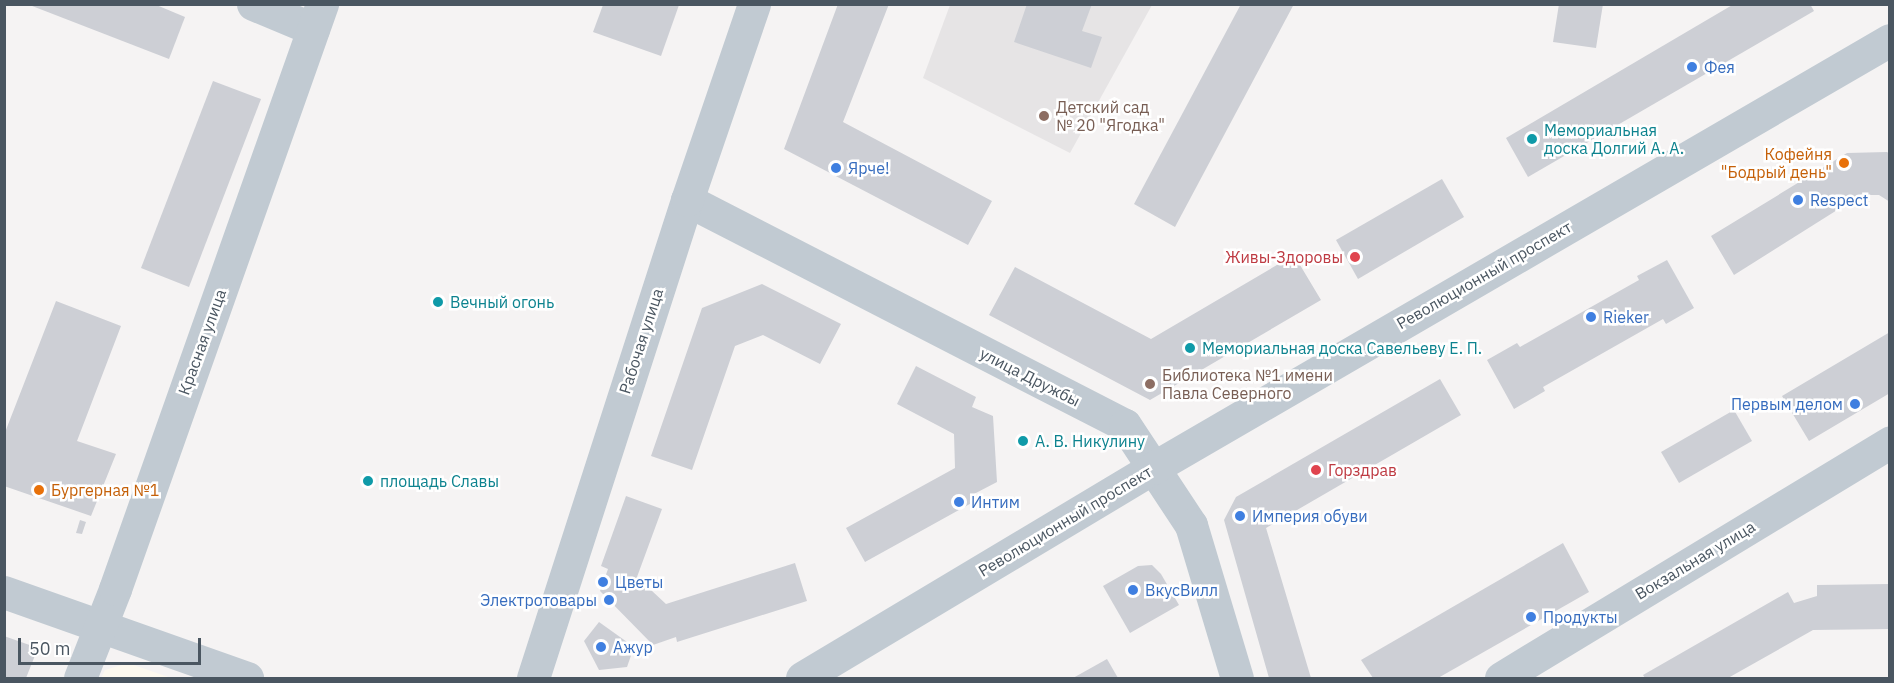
<!DOCTYPE html>
<html>
<head>
<meta charset="utf-8">
<style>
	body { margin:0 }
	#map { position:relative; width:1894px; height:683px; overflow:hidden; background:#f5f3f3; font-family:"IBM Plex Sans",sans-serif }
	div>[style] { position:absolute }
	.commercial>* { inset:0; background:#fdf9ef }
	.education>* { inset:0; background:#e6e4e5 }
	.building>* { inset:0; background:#cdcfd5 }
	.minor>* { height:33px; margin:-16.5px; padding:0 16.5px; transform-origin:16.5px; border-radius:16.5px; background:#c1cad2 }
	.dots>* { width:16px; height:16px; translate:-50% -50%; box-sizing:border-box; border:3px solid #fff; border-radius:50% }
	span { translate:-50% -50%; white-space:nowrap; text-align:center; line-height:1.15; -webkit-text-stroke:5px #fff; paint-order:stroke }
	.shop-label { font-size:16px; color:#366cbe }
	.left { translate:0 -50%; text-align:left }
	.right { translate:-100% -50%; text-align:right }
	.education-label { font-size:16px; color:#785e54 }
	.culture-label { font-size:16px; color:#0d838f }
	.food-label { font-size:16px; color:#c56008 }
	.health-label { font-size:16px; color:#be3a42 }
	.street-label { font-size:16px; color:#4a5661 }
	.frame { position:absolute; inset:0; border:6px solid #4a5661; pointer-events:none }
	.scale { position:absolute; left:18px; top:638px; width:183px; height:27px; box-sizing:border-box; border:3px solid #4a5661; border-top:0; padding-left:8px; font-size:18px; line-height:21px; white-space:nowrap; color:#4a5661; -webkit-text-stroke:4px #fff; paint-order:stroke }
</style>
</head>
<body>
<div id="map">
	<div class="commercial">
		<i style="clip-path:polygon(128px 663px,171px 678px,101px 678px,105px 670px)"></i>
	</div>
	<div class="education">
		<i style="clip-path:polygon(950px 5px,1152px 5px,1070px 153px,923px 78px)"></i>
	</div>
	<div class="building">
		<i style="clip-path:polygon(27px 4px,154px 4px,185px 17px,169px 59px)"></i>
		<i style="clip-path:polygon(838px 4px,889px 4px,843px 122px,992px 201px,968px 245px,784px 149px)"></i>
		<i style="clip-path:polygon(1027px 4px,1092px 4px,1082px 31px,1102px 37px,1091px 68px,1014px 42px)"></i>
		<i style="clip-path:polygon(1241px 4px,1294px 4px,1175px 227px,1134px 204px)"></i>
		<i style="clip-path:polygon(1559px 4px,1603px 4px,1596px 48px,1553px 42px)"></i>
		<i style="clip-path:polygon(1734px 4px,1810px 4px,1814px 11px,1528px 177px,1506px 138px)"></i>
		<i style="clip-path:polygon(603px 5px,679px 5px,661px 56px,593px 32px)"></i>
		<i style="clip-path:polygon(213px 81px,261px 99px,189px 287px,141px 268px)"></i>
		<i style="clip-path:polygon(1887px 152px,1890px 154px,1890px 202px,1879px 195px,1861px 195px,1734px 275px,1711px 236px,1847px 153px)"></i>
		<i style="clip-path:polygon(1442px 179px,1464px 217px,1358px 279px,1336px 240px)"></i>
		<i style="clip-path:polygon(1294px 255px,1321px 300px,1150px 400px,989px 315px,1015px 267px,1151px 339px)"></i>
		<i style="clip-path:polygon(1667px 260px,1694px 308px,1666px 324px,1663px 319px,1543px 387px,1545px 391px,1514px 409px,1487px 360px,1517px 343px,1520px 347px,1639px 280px,1637px 276px)"></i>
		<i style="clip-path:polygon(762px 284px,841px 324px,820px 364px,763px 335px,735px 346px,692px 470px,651px 456px,702px 308px)"></i>
		<i style="clip-path:polygon(56px 301px,121px 326px,77px 441px,116px 454px,91px 516px,4px 486px,4px 435px)"></i>
		<i style="clip-path:polygon(1890px 332px,1890px 393px,1809px 441px,1782px 396px)"></i>
		<i style="clip-path:polygon(916px 366px,976px 397px,972px 407px,993px 416px,997px 482px,974px 494px,977px 500px,865px 562px,846px 528px,955px 468px,954px 434px,897px 404px)"></i>
		<i style="clip-path:polygon(1440px 379px,1461px 415px,1266px 528px,1311px 678px,1269px 678px,1224px 520px,1236px 497px)"></i>
		<i style="clip-path:polygon(1734px 410px,1752px 441px,1679px 483px,1661px 452px)"></i>
		<i style="clip-path:polygon(626px 496px,662px 509px,637px 577px,666px 604px,795px 563px,807px 601px,677px 642px,676px 637px,653px 645px,600px 591px,608px 569px,601px 566px)"></i>
		<i style="clip-path:polygon(80px 520px,86px 522px,82px 534px,76px 533px)"></i>
		<i style="clip-path:polygon(1563px 543px,1589px 592px,1438px 678px,1373px 678px,1361px 660px)"></i>
		<i style="clip-path:polygon(1152px 565px,1161px 574px,1179px 605px,1130px 633px,1103px 586px,1138px 566px)"></i>
		<i style="clip-path:polygon(1890px 584px,1890px 629px,1813px 630px,1728px 678px,1645px 678px,1643px 675px,1788px 592px,1794px 603px,1817px 596px,1817px 585px)"></i>
		<i style="clip-path:polygon(599px 622px,634px 647px,627px 667px,599px 670px,584px 641px)"></i>
		<i style="clip-path:polygon(4px 636px,38px 648px,26px 678px,4px 678px)"></i>
		<i style="clip-path:polygon(1107px 659px,1118px 678px,1073px 678px)"></i>
	</div>
	<div class="minor">
		<i style="left:253px;top:4px;width:65px;rotate:22.6deg"></i>
		<i style="left:687px;top:200px;width:492px;rotate:27.2deg"></i>
		<i style="left:1125px;top:425px;width:120px;rotate:56.6deg"></i>
		<i style="left:1191px;top:525px;width:160px;rotate:73.3deg"></i>
		<i style="left:4px;top:592px;width:258px;rotate:19.5deg"></i>
		<i style="left:80px;top:678px;width:96px;rotate:-68.5deg"></i>
		<i style="left:115px;top:589px;width:621px;rotate:-70.51deg"></i>
		<i style="left:533px;top:678px;width:502px;rotate:-72.14deg"></i>
		<i style="left:687px;top:200px;width:207px;rotate:-71.1deg"></i>
		<i style="left:802px;top:678px;width:409px;rotate:-30.9deg"></i>
		<i style="left:1153px;top:468px;width:852px;rotate:-30.15deg"></i>
		<i style="left:1501px;top:678px;width:455px;rotate:-31.2deg"></i>
	</div>
	<div class="dots">
		<i style="left:1692px;top:67px;background:#3f7fe0"></i>
		<i style="left:1044px;top:116px;background:#8d6e63"></i>
		<i style="left:1532px;top:139px;background:#0f9aa8"></i>
		<i style="left:1844px;top:163px;background:#e8710a"></i>
		<i style="left:836px;top:168px;background:#3f7fe0"></i>
		<i style="left:1798px;top:200px;background:#3f7fe0"></i>
		<i style="left:1355px;top:257px;background:#e0444e"></i>
		<i style="left:438px;top:302px;background:#0f9aa8"></i>
		<i style="left:1591px;top:317px;background:#3f7fe0"></i>
		<i style="left:1190px;top:348px;background:#0f9aa8"></i>
		<i style="left:1150px;top:384px;background:#8d6e63"></i>
		<i style="left:1855px;top:404px;background:#3f7fe0"></i>
		<i style="left:1023px;top:441px;background:#0f9aa8"></i>
		<i style="left:1316px;top:470px;background:#e0444e"></i>
		<i style="left:368px;top:481px;background:#0f9aa8"></i>
		<i style="left:39px;top:490px;background:#e8710a"></i>
		<i style="left:959px;top:502px;background:#3f7fe0"></i>
		<i style="left:1240px;top:516px;background:#3f7fe0"></i>
		<i style="left:603px;top:582px;background:#3f7fe0"></i>
		<i style="left:1133px;top:590px;background:#3f7fe0"></i>
		<i style="left:609px;top:600px;background:#3f7fe0"></i>
		<i style="left:1531px;top:617px;background:#3f7fe0"></i>
		<i style="left:601px;top:647px;background:#3f7fe0"></i>
	</div>
	<div class="shop-label">
		<span class="left" style="left:1704px;top:67px">Фея</span>
		<span class="left" style="left:848px;top:168px">Ярче!</span>
		<span class="left" style="left:1810px;top:200px">Respect</span>
		<span class="left" style="left:1603px;top:317px">Rieker</span>
		<span class="right" style="left:1843px;top:404px">Первым делом</span>
		<span class="left" style="left:971px;top:502px">Интим</span>
		<span class="left" style="left:1252px;top:516px">Империя обуви</span>
		<span class="left" style="left:615px;top:582px">Цветы</span>
		<span class="left" style="left:1145px;top:590px">ВкусВилл</span>
		<span class="right" style="left:597px;top:600px">Электротовары</span>
		<span class="left" style="left:1543px;top:617px">Продукты</span>
		<span class="left" style="left:613px;top:647px">Ажур</span>
	</div>
	<div class="education-label">
		<span class="left" style="left:1056px;top:116px">Детский сад<br>№ 20 "Ягодка"</span>
		<span class="left" style="left:1162px;top:384px">Библиотека №1 имени<br>Павла Северного</span>
	</div>
	<div class="culture-label">
		<span class="left" style="left:1544px;top:139px">Мемориальная<br>доска Долгий А. А.</span>
		<span class="left" style="left:450px;top:302px">Вечный огонь</span>
		<span class="left" style="left:1202px;top:348px">Мемориальная доска Савельеву Е. П.</span>
		<span class="left" style="left:1035px;top:441px">А. В. Никулину</span>
		<span class="left" style="left:380px;top:481px">площадь Славы</span>
	</div>
	<div class="food-label">
		<span class="right" style="left:1832px;top:163px">Кофейня<br>"Бодрый день"</span>
		<span class="left" style="left:51px;top:490px">Бургерная №1</span>
	</div>
	<div class="health-label">
		<span class="right" style="left:1343px;top:257px">Живы-Здоровы</span>
		<span class="left" style="left:1328px;top:470px">Горздрав</span>
	</div>
	<div class="street-label">
		<span style="left:1484px;top:275px;rotate:-30deg">Революционный проспект</span>
		<span style="left:641px;top:341px;rotate:-72deg">Рабочая улица</span>
		<span style="left:202px;top:342px;rotate:-70deg">Красная улица</span>
		<span style="left:1030px;top:377px;rotate:27deg">улица Дружбы</span>
		<span style="left:1065px;top:521px;rotate:-31deg">Революционный проспект</span>
		<span style="left:1695px;top:560px;rotate:-31deg">Вокзальная улица</span>
	</div>
	<div class="frame"></div>
	<div class="scale">50 m</div>
</div>
</body>
</html>
